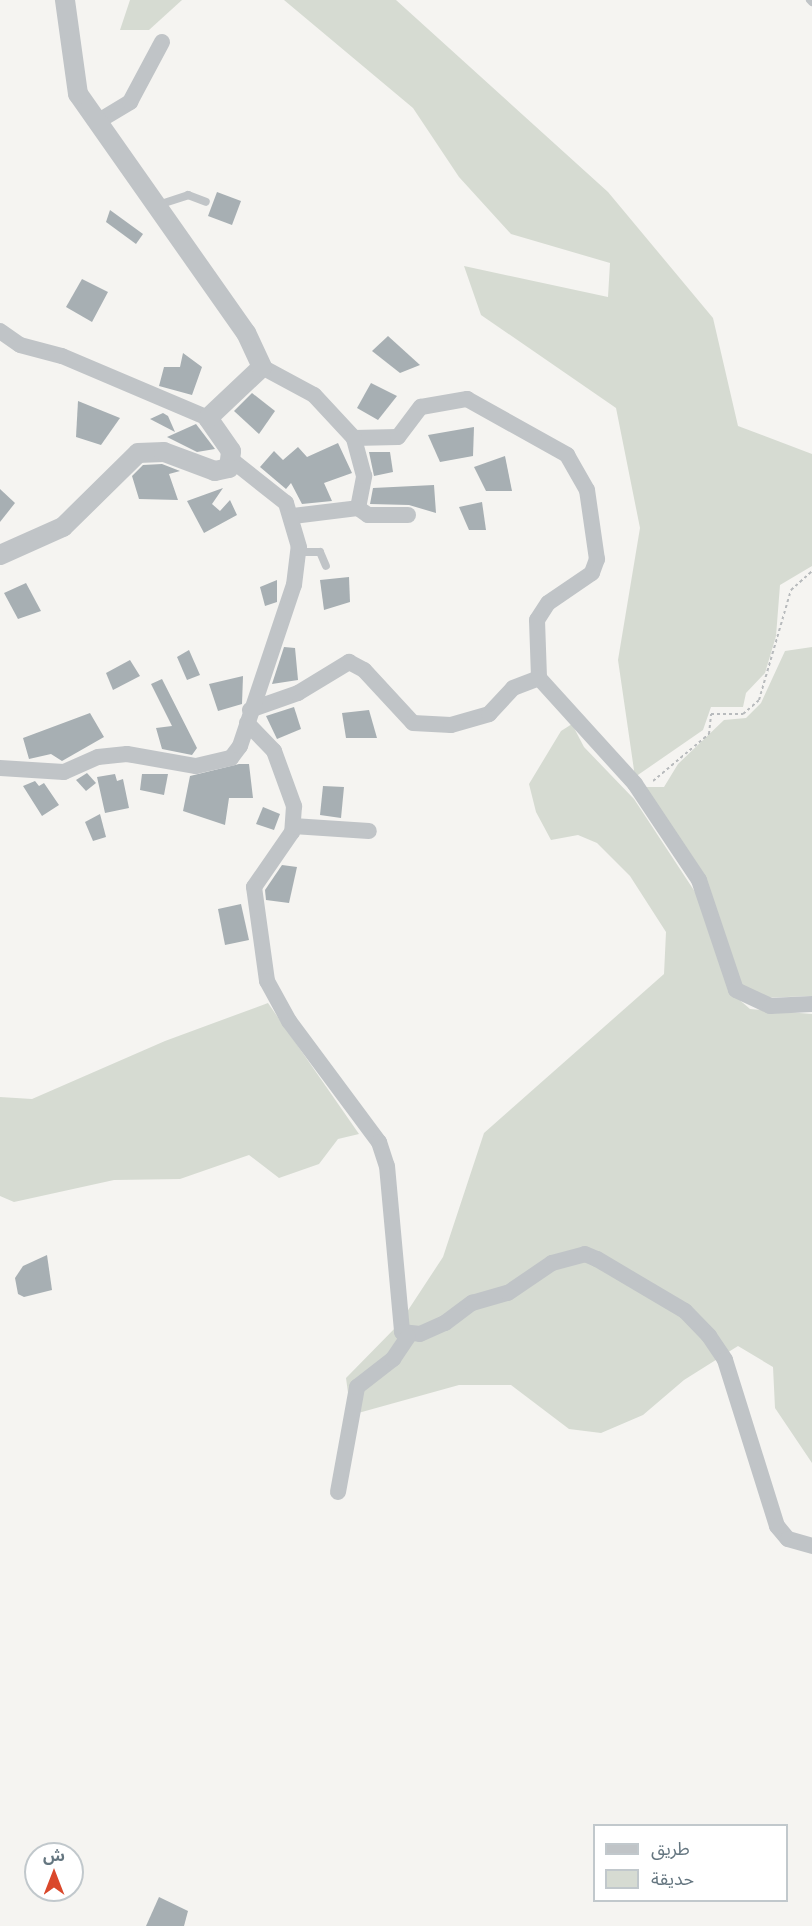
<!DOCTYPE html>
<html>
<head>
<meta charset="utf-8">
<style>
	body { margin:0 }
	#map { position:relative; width:812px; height:1926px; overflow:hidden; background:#f5f4f1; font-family:Montserrat,"Noto Sans Arabic",sans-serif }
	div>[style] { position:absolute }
	.green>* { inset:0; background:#d6dbd2 }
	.building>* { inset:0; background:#a7afb3 }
	.path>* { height:2px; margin-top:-1px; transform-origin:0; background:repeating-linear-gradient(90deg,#b8bbbd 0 3px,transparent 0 6px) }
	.service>* { height:8px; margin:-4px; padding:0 4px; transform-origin:4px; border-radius:4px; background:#c0c4c7 }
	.minor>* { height:16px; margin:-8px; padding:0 8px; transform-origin:8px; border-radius:8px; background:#c0c4c7 }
	.tertiary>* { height:20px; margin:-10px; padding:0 10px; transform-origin:10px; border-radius:10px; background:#c0c4c7 }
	span { translate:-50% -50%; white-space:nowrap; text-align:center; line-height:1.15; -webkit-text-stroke:6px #fff; paint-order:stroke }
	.legend { position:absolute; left:593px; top:1824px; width:195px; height:78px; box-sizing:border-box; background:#fff; border:2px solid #c1c8cc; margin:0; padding:8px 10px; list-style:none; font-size:18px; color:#657680 }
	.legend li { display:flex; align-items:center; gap:12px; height:30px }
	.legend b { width:30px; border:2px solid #c1c8cc }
	.north { position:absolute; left:24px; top:1842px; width:60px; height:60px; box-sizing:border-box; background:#fff; border:2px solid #c1c8cc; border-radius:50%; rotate:0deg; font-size:16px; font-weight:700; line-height:24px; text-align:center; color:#657680 }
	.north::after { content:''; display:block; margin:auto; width:21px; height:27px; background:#da482b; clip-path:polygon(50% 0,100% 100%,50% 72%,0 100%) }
</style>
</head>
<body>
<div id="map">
	<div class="green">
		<i style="clip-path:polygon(130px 0,182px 0,149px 30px,120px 30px)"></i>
		<i style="clip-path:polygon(284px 0,396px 0,608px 192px,713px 318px,738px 426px,812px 454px,812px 566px,780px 585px,776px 636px,765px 673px,746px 693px,743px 707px,711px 707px,703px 730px,635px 777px,618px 660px,640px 528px,616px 408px,481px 315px,464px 266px,608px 297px,610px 263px,511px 234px,459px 177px,413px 108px)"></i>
		<i style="clip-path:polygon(812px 647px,812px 996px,761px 998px,740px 990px,718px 926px,643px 787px,664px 787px,678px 764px,724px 720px,746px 718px,761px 703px,785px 651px)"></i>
		<i style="clip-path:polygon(572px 724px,584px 747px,634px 799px,699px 898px,735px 996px,750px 1009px,812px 1014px,812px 1463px,775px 1408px,773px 1367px,738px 1346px,684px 1380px,643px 1415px,601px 1433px,569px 1429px,511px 1385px,459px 1385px,351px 1415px,346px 1378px,399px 1324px,443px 1257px,484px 1133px,664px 974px,666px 932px,630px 876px,597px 843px,578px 835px,551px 840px,536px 812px,529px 784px,561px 731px)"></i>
		<i style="clip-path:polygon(268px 1003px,359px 1134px,338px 1139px,319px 1164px,279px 1178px,249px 1155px,180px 1179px,114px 1180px,14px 1202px,0 1196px,0 1097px,32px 1099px,165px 1041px)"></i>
	</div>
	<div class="building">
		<i style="clip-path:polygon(217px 192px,241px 201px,232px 225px,208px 216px)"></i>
		<i style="clip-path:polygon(110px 210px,143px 234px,136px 244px,106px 222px)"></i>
		<i style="clip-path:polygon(82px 279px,108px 292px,92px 322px,66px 307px)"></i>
		<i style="clip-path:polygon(388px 336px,420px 365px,400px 373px,372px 351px)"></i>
		<i style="clip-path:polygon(183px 353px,202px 367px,192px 395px,159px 386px,164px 367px,180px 367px)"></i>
		<i style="clip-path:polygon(371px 383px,397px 396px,378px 420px,357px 408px)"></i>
		<i style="clip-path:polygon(252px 393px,275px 411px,259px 434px,234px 411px)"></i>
		<i style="clip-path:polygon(78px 401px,120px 418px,101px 445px,76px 437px)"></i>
		<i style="clip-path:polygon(163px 413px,168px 416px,175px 432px,150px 419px)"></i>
		<i style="clip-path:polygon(196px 424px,215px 449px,197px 452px,167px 437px)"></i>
		<i style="clip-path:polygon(474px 427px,473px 456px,440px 462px,428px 435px)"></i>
		<i style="clip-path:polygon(338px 443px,352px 473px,324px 483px,332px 501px,302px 504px,291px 483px,286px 489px,260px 467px,274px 451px,283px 460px,298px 447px,307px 457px)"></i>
		<i style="clip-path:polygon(369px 452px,390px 452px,393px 472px,374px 476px)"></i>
		<i style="clip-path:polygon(505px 456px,512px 491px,486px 491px,474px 467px)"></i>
		<i style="clip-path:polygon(162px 464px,180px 471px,169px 474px,178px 500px,139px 499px,132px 476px,143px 465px)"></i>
		<i style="clip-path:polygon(434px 485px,436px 513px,409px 505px,370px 504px,373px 488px)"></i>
		<i style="clip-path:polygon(223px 488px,212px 504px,220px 511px,230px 500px,237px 515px,204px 533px,187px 501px)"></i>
		<i style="clip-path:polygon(0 489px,15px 503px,0 522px)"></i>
		<i style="clip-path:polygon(482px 502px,486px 530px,469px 530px,459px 507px)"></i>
		<i style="clip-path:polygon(349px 577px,350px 602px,324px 610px,320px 580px)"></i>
		<i style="clip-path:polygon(277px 580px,277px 602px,265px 606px,260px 587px)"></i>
		<i style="clip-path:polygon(26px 583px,41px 611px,18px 619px,4px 593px)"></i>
		<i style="clip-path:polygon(284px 647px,295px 648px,298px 680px,272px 684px)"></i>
		<i style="clip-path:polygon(189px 650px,200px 675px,187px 680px,177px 657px)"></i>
		<i style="clip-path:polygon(130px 660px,140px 676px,113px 690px,106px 673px)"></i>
		<i style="clip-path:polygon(243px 676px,242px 704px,218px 711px,209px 684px)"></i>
		<i style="clip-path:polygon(162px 679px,197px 748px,192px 755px,162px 749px,156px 728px,172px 726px,151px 684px)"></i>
		<i style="clip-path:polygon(294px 707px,301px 729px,277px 739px,266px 716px)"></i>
		<i style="clip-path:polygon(369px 710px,377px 738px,346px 738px,342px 713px)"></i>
		<i style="clip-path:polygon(90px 713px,104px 737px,62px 761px,51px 754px,29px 759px,23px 738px)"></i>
		<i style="clip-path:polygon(239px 764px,249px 764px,253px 798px,229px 798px,225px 825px,183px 811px,190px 776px)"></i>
		<i style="clip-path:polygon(87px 773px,96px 783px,86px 791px,76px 780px)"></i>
		<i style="clip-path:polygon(115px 774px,117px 781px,123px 779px,129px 808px,105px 813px,97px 777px)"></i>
		<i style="clip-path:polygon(142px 774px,168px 774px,164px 795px,140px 790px)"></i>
		<i style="clip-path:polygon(35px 781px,39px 786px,44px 783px,59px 805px,42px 816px,23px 786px)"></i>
		<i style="clip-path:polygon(323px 786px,344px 787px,341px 818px,320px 815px)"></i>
		<i style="clip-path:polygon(263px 807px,280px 814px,274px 830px,256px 824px)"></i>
		<i style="clip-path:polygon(100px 814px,106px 837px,93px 841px,85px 822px)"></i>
		<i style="clip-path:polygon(282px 865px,297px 867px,289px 903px,266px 900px,265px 890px)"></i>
		<i style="clip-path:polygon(241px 904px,249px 940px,225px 945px,218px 909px)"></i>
		<i style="clip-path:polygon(47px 1255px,52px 1290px,24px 1297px,18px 1294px,15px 1278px,23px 1266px)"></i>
		<i style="clip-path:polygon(159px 1897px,188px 1911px,184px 1926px,146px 1926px)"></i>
	</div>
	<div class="path">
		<i style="left:653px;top:781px;width:73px;rotate:-40deg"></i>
		<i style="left:709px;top:734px;width:20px;rotate:-84deg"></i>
		<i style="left:711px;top:714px;width:32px"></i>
		<i style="left:743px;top:714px;width:21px;rotate:-41deg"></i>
		<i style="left:759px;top:700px;width:115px;rotate:-73.8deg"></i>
		<i style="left:791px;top:590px;width:28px;rotate:-42deg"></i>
	</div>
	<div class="service">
		<i style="left:810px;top:0;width:3px;rotate:45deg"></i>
		<i style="left:158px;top:205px;width:32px;rotate:-18deg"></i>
		<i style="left:188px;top:195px;width:19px;rotate:21deg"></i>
		<i style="left:299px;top:552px;width:21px"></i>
		<i style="left:320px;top:552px;width:15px;rotate:67deg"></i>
	</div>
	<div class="minor">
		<i style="left:97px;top:122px;width:39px;rotate:-31deg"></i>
		<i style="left:130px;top:102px;width:68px;rotate:-61.9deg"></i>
		<i style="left:0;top:331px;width:24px;rotate:35deg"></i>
		<i style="left:20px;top:345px;width:43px;rotate:14.7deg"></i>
		<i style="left:62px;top:356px;width:159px;rotate:23deg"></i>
		<i style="left:262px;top:367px;width:59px;rotate:28.3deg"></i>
		<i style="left:314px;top:395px;width:59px;rotate:47.1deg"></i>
		<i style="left:354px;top:438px;width:44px;rotate:-1.3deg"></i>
		<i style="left:398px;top:437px;width:38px;rotate:-53deg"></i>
		<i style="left:421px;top:407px;width:47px;rotate:-9.9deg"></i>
		<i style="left:467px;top:399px;width:115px;rotate:29.2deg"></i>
		<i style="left:567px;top:455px;width:40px;rotate:60.3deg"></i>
		<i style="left:587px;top:490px;width:70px;rotate:81.8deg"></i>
		<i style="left:597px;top:559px;width:15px;rotate:110deg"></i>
		<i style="left:592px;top:573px;width:53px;rotate:145.7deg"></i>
		<i style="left:548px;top:603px;width:20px;rotate:123deg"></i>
		<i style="left:537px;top:620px;width:58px;rotate:88deg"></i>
		<i style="left:539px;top:678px;width:143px;rotate:47.8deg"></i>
		<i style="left:635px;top:784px;width:115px;rotate:56.3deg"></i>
		<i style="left:699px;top:880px;width:116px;rotate:71.4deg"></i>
		<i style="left:736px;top:990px;width:38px;rotate:25deg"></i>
		<i style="left:770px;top:1006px;width:42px;rotate:-2.7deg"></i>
		<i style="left:358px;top:508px;width:12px;rotate:35deg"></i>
		<i style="left:368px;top:515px;width:40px"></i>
		<i style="left:293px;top:516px;width:65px;rotate:-7deg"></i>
		<i style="left:358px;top:508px;width:33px;rotate:-79deg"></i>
		<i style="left:364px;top:476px;width:39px;rotate:-105deg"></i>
		<i style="left:250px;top:710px;width:51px;rotate:-19.5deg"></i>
		<i style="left:298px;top:693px;width:60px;rotate:-31.3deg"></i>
		<i style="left:349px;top:662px;width:17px;rotate:28deg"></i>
		<i style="left:364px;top:670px;width:72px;rotate:47.2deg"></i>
		<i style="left:413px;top:723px;width:38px;rotate:3deg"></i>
		<i style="left:451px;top:725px;width:40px;rotate:-16deg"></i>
		<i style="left:489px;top:714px;width:35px;rotate:-47deg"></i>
		<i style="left:513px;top:688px;width:28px;rotate:-21deg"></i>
		<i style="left:247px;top:723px;width:39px;rotate:46deg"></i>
		<i style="left:274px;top:751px;width:59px;rotate:70deg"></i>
		<i style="left:294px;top:806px;width:26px;rotate:94deg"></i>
		<i style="left:292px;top:832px;width:67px;rotate:124.6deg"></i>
		<i style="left:254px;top:887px;width:95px;rotate:82.1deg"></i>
		<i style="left:267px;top:981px;width:46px;rotate:61.2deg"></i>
		<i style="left:289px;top:1021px;width:151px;rotate:53.4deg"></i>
		<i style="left:379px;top:1142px;width:25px;rotate:72deg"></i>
		<i style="left:387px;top:1166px;width:167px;rotate:84.8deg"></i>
		<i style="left:402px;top:1332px;width:18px;rotate:6deg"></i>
		<i style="left:420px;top:1334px;width:27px;rotate:-24deg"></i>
		<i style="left:445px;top:1323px;width:34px;rotate:-37deg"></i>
		<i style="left:472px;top:1303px;width:37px;rotate:-16deg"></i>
		<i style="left:508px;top:1293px;width:53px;rotate:-34.3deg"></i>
		<i style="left:552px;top:1263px;width:34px;rotate:-15deg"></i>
		<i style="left:585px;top:1254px;width:13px;rotate:23deg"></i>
		<i style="left:597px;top:1259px;width:102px;rotate:30.6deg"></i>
		<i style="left:685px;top:1311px;width:35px;rotate:46deg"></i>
		<i style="left:709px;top:1336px;width:29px;rotate:56deg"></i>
		<i style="left:725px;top:1360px;width:174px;rotate:72.6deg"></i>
		<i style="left:777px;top:1526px;width:17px;rotate:50deg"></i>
		<i style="left:788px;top:1539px;width:25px;rotate:16deg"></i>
		<i style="left:0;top:768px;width:64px;rotate:3.6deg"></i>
		<i style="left:64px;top:772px;width:37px;rotate:-24deg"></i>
		<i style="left:98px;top:757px;width:29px;rotate:-6deg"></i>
		<i style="left:127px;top:754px;width:70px;rotate:9.9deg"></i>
		<i style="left:196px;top:766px;width:36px;rotate:-13deg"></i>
		<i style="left:231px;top:758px;width:15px;rotate:-53deg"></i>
		<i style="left:240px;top:746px;width:170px;rotate:-71.5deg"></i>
		<i style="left:294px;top:585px;width:38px;rotate:-83deg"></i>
		<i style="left:299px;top:547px;width:46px;rotate:-106.5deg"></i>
		<i style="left:286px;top:503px;width:66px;rotate:-141.7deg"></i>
		<i style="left:293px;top:826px;width:76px;rotate:3.8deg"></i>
		<i style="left:338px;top:1492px;width:107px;rotate:-79.7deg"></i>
		<i style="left:357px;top:1387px;width:46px;rotate:-37.9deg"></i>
		<i style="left:393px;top:1359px;width:27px;rotate:-56deg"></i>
	</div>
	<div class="tertiary">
		<i style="left:0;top:555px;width:69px;rotate:-24deg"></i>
		<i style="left:63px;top:527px;width:105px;rotate:-44.6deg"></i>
		<i style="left:138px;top:453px;width:26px;rotate:-2deg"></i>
		<i style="left:164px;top:452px;width:54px;rotate:20.4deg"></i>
		<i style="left:215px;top:471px;width:14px;rotate:-12deg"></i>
		<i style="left:229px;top:468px;width:17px;rotate:-83deg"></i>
		<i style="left:231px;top:451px;width:40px;rotate:-124.9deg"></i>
		<i style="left:208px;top:418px;width:74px;rotate:-43.4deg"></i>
		<i style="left:262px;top:367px;width:38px;rotate:-115deg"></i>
		<i style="left:246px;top:333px;width:292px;rotate:-125.1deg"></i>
		<i style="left:78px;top:94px;width:95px;rotate:-97.9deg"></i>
	</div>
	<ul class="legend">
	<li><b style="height:8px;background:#c0c4c7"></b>طريق</li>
	<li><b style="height:16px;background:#d6dbd2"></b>حديقة</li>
	</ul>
	<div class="north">ش</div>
</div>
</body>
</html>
